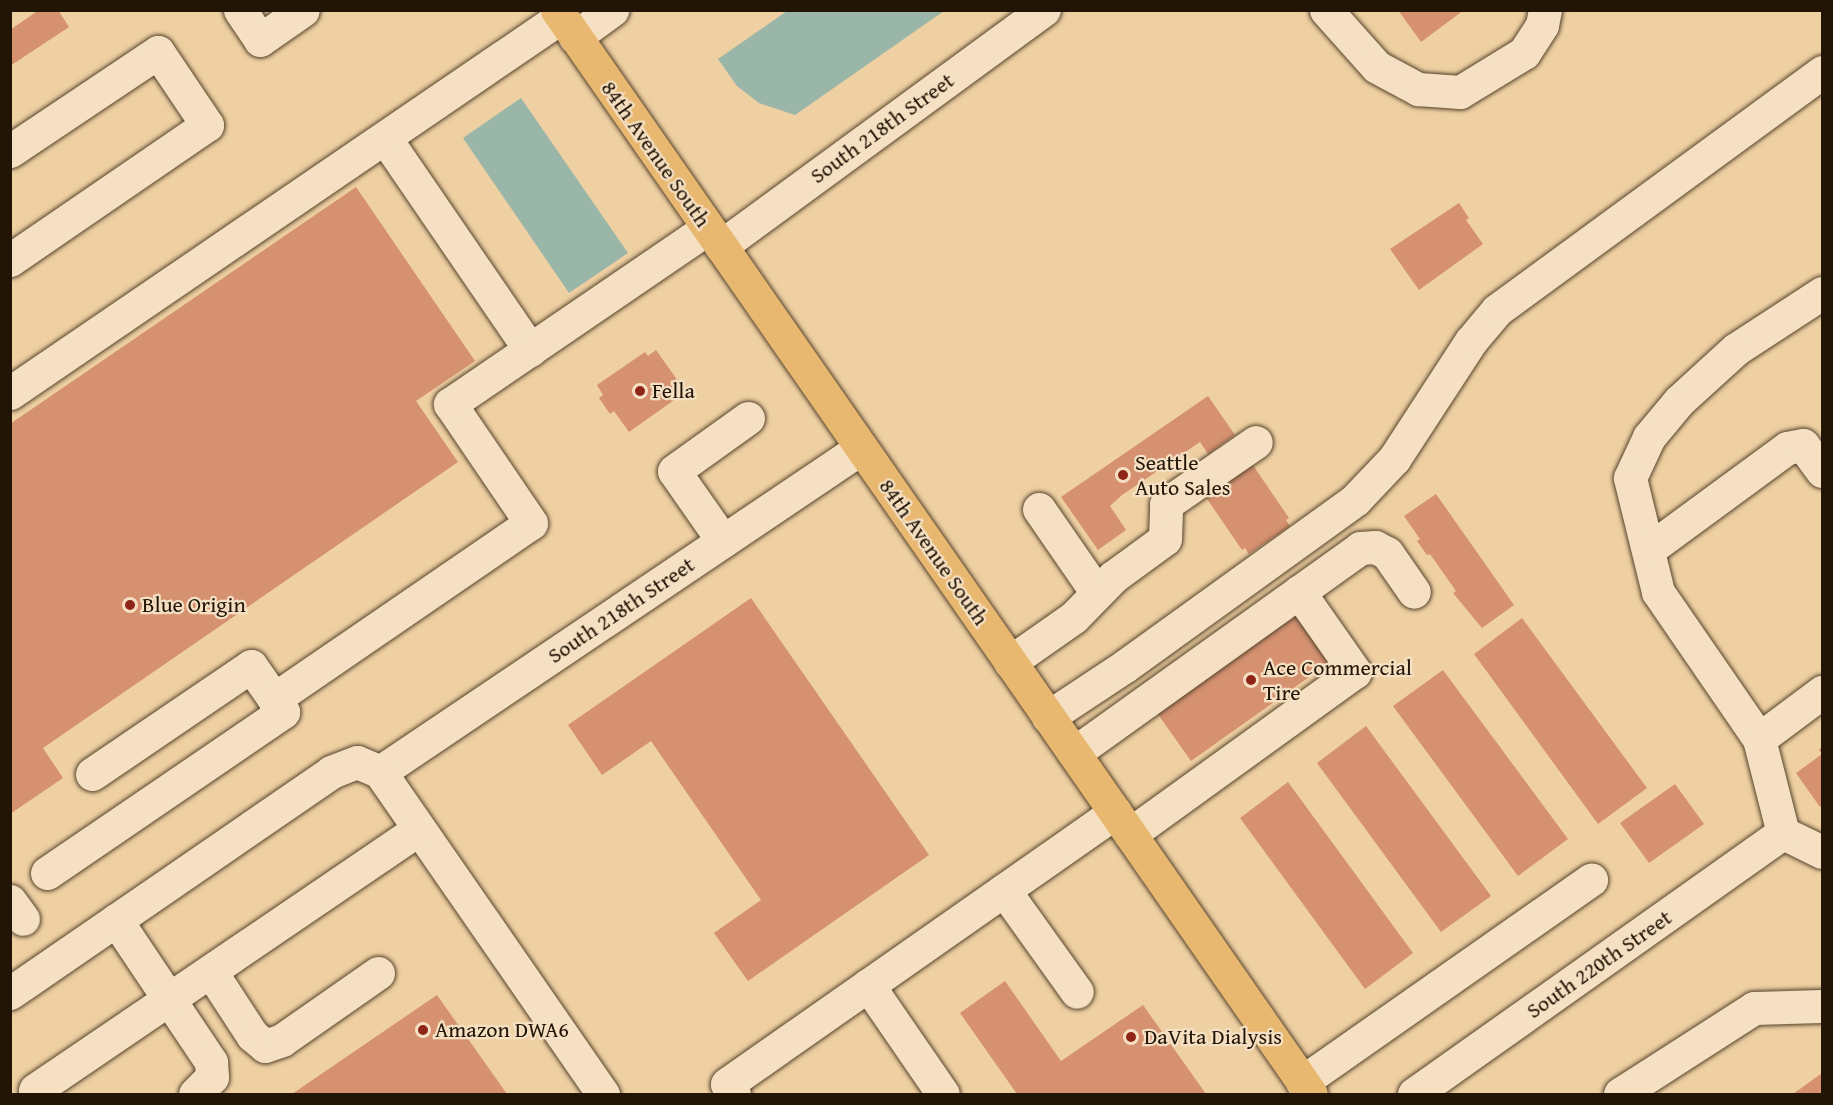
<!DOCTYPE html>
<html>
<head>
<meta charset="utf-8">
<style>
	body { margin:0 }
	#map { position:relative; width:1833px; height:1105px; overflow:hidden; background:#efd0a2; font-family:"Gentium Book Plus",serif }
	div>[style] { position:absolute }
	.water>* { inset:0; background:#9ab6a8 }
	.building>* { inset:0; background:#d59170 }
	.roads { filter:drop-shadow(0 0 2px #55442d) drop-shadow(0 0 2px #55442d) }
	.minor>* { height:33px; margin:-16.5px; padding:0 16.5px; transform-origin:16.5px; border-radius:16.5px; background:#f5e0c3 }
	.major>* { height:33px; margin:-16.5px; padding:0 16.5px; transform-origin:16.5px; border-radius:16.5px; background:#e8b871 }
	.dots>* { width:16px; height:16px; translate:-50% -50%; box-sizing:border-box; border:3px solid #f5e0c3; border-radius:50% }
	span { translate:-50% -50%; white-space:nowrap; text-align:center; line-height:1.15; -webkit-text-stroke:4.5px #f5e0c3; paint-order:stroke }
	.street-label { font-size:22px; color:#221506 }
	.poi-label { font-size:22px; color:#221506 }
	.left { translate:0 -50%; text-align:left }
	.frame { position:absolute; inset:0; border:12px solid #221506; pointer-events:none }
</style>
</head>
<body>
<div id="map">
	<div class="water">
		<i style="clip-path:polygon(787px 11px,787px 10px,944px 11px,795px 115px,759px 103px,737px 86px,718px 59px)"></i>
		<i style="clip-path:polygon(521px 98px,628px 253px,569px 293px,463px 138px)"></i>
	</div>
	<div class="building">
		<i style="clip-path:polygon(39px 10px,58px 10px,69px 27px,10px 66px,10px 30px)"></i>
		<i style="clip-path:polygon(1398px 10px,1464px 10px,1421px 42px)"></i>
		<i style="clip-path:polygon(356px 187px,475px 361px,416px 401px,458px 462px,43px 748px,63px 778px,10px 814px,10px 424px)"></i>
		<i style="clip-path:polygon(1459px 203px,1469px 218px,1466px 220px,1483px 244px,1419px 290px,1390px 249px)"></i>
		<i style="clip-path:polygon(656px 350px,683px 388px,674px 394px,677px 398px,629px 432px,614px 411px,610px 414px,599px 398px,603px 395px,597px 385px,645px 352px,648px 356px)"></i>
		<i style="clip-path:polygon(1208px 396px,1235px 435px,1208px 454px,1200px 442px,1122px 495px,1110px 506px,1126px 530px,1098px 550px,1061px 497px)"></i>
		<i style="clip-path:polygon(1248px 458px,1289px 518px,1286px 520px,1290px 526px,1249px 554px,1245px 548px,1242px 550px,1201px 490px)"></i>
		<i style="clip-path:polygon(1436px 494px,1514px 605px,1482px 628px,1453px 593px,1456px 591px,1430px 554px,1427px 555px,1417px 541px,1420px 539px,1404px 516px)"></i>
		<i style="clip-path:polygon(751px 598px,929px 855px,748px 981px,714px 933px,761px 900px,651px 741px,602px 775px,568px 725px)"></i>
		<i style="clip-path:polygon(1299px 612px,1333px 660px,1191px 761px,1157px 713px)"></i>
		<i style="clip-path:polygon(1522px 618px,1647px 788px,1598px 824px,1474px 654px)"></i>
		<i style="clip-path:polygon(1443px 670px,1568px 839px,1518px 876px,1393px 706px)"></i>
		<i style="clip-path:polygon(1366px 726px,1491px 896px,1441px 932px,1317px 763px)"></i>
		<i style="clip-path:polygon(1822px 747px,1822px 805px,1820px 807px,1796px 773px,1822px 754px,1819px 750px)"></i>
		<i style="clip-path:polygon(1288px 782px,1413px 953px,1365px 989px,1240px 818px)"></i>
		<i style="clip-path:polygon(1675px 784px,1704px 824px,1649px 863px,1620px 823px)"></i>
		<i style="clip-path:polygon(1005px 981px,1061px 1061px,1143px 1005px,1206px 1094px,1017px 1094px,960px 1013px)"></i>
		<i style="clip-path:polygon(437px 995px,507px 1094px,292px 1094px)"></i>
		<i style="clip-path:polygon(1822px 1073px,1822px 1094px,1793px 1094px)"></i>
	</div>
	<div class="roads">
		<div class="minor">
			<i style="left:240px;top:10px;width:36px;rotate:56deg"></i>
			<i style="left:260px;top:40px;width:52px;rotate:-34.9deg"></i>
			<i style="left:1326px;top:10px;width:76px;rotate:48.2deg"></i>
			<i style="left:1377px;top:67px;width:47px;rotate:28.2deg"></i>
			<i style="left:1418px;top:89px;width:42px;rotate:4.1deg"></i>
			<i style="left:1460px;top:92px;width:75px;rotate:-31.4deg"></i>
			<i style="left:1524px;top:53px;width:33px;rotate:-57deg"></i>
			<i style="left:1542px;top:25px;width:15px;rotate:-79deg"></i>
			<i style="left:575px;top:37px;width:46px;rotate:-36.1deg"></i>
			<i style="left:385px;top:138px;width:257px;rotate:55.6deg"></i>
			<i style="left:10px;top:151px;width:178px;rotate:-33.8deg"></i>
			<i style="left:158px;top:52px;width:88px;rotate:56.1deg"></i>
			<i style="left:207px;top:125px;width:239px;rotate:145.6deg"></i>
			<i style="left:721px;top:246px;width:400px;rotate:-36.2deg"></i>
			<i style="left:1822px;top:293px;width:103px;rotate:146.9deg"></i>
			<i style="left:1736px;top:349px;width:77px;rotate:137.6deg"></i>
			<i style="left:1679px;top:401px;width:47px;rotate:129.8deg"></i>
			<i style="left:1649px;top:437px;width:45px;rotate:114.9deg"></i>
			<i style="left:1630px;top:478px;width:117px;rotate:76.2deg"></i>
			<i style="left:1658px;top:592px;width:178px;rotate:55.5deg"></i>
			<i style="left:1759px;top:739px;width:97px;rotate:75.7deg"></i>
			<i style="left:1783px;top:833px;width:43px;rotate:26deg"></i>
			<i style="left:10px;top:393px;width:667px;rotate:-34.31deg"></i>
			<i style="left:1039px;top:509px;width:102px;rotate:55.4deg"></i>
			<i style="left:723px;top:541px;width:85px;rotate:-125deg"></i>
			<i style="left:674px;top:471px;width:91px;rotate:-35.6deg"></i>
			<i style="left:1648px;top:550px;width:172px;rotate:-36.3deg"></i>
			<i style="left:1787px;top:448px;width:16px;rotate:-11deg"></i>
			<i style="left:1803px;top:445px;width:32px;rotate:54deg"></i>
			<i style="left:1010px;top:662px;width:78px;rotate:-35.1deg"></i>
			<i style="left:1074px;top:617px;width:56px;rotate:-45.7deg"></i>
			<i style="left:1113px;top:577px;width:64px;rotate:-36.2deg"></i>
			<i style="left:1165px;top:539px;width:35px;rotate:-88deg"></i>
			<i style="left:1166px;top:504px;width:109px;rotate:-34.6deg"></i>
			<i style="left:1048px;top:717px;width:92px;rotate:-33.5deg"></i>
			<i style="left:1125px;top:666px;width:284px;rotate:-35.8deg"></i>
			<i style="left:1355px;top:500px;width:57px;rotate:-46.4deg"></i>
			<i style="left:1394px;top:459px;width:141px;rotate:-56.9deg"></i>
			<i style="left:1471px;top:341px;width:40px;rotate:-50deg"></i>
			<i style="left:1497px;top:310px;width:403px;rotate:-36.2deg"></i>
			<i style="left:1759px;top:739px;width:79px;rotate:-36.7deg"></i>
			<i style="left:1074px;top:753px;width:352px;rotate:-35.6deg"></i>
			<i style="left:1360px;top:548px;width:15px;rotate:-4deg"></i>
			<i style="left:1375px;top:547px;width:13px;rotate:27deg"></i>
			<i style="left:1387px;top:553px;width:47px;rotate:55.3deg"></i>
			<i style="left:380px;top:772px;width:580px;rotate:-33.96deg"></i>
			<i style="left:92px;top:774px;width:192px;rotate:-34.2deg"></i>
			<i style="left:251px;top:666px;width:40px;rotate:55.1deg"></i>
			<i style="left:274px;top:699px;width:311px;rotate:-34.4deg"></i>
			<i style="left:531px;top:523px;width:144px;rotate:-124.2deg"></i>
			<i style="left:450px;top:404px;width:312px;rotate:-34.3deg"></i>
			<i style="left:1130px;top:834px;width:277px;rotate:-35.8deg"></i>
			<i style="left:1355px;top:672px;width:98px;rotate:-125deg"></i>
			<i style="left:47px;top:873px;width:286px;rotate:-34.3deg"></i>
			<i style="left:283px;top:712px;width:16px;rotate:-125deg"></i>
			<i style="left:1004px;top:890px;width:125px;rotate:54.4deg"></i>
			<i style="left:10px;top:901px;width:22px;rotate:54deg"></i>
			<i style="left:116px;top:920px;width:171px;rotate:56.2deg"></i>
			<i style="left:211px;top:1062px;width:15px;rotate:86deg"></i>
			<i style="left:212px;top:1077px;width:24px;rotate:135deg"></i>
			<i style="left:211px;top:972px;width:75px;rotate:56.9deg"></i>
			<i style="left:252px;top:1035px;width:17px;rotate:40deg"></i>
			<i style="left:265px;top:1046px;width:18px;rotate:-19deg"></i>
			<i style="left:282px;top:1040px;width:117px;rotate:-34.9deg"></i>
			<i style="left:868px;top:985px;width:132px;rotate:55.5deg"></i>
			<i style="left:10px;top:993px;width:390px;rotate:-34.5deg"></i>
			<i style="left:331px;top:772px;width:28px;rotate:-21deg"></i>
			<i style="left:357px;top:762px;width:25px;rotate:23deg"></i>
			<i style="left:380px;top:772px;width:392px;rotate:55.3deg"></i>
			<i style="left:1302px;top:1082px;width:353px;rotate:-35deg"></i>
			<i style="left:35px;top:1090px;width:464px;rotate:-34.2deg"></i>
			<i style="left:734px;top:1094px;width:12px;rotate:-125deg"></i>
			<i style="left:727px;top:1084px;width:474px;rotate:-35deg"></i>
			<i style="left:1414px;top:1094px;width:452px;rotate:-35.3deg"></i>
			<i style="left:1620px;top:1094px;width:159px;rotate:-32.7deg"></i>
			<i style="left:1754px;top:1008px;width:68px;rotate:-1.7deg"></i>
		</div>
		<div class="major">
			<i style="left:557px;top:10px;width:1320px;rotate:55.18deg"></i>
		</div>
	</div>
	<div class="dots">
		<i style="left:640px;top:391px;background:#8f2418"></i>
		<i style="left:1123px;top:475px;background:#8f2418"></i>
		<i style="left:130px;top:605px;background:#8f2418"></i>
		<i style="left:1251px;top:680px;background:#8f2418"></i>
		<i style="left:423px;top:1030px;background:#8f2418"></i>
		<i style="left:1131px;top:1037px;background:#8f2418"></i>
	</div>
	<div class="street-label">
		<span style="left:882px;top:128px;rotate:-36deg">South 218th Street</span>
		<span style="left:656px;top:154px;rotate:55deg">84th Avenue South</span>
		<span style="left:934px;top:552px;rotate:55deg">84th Avenue South</span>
		<span style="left:621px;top:610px;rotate:-34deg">South 218th Street</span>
		<span style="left:1599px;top:964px;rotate:-35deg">South 220th Street</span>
	</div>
	<div class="poi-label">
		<span class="left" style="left:652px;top:391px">Fella</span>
		<span class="left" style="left:1135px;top:475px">Seattle<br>Auto Sales</span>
		<span class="left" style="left:142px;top:605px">Blue Origin</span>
		<span class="left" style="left:1263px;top:680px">Ace Commercial<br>Tire</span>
		<span class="left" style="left:435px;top:1030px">Amazon DWA6</span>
		<span class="left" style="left:1144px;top:1037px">DaVita Dialysis</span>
	</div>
	<div class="frame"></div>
</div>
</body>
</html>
